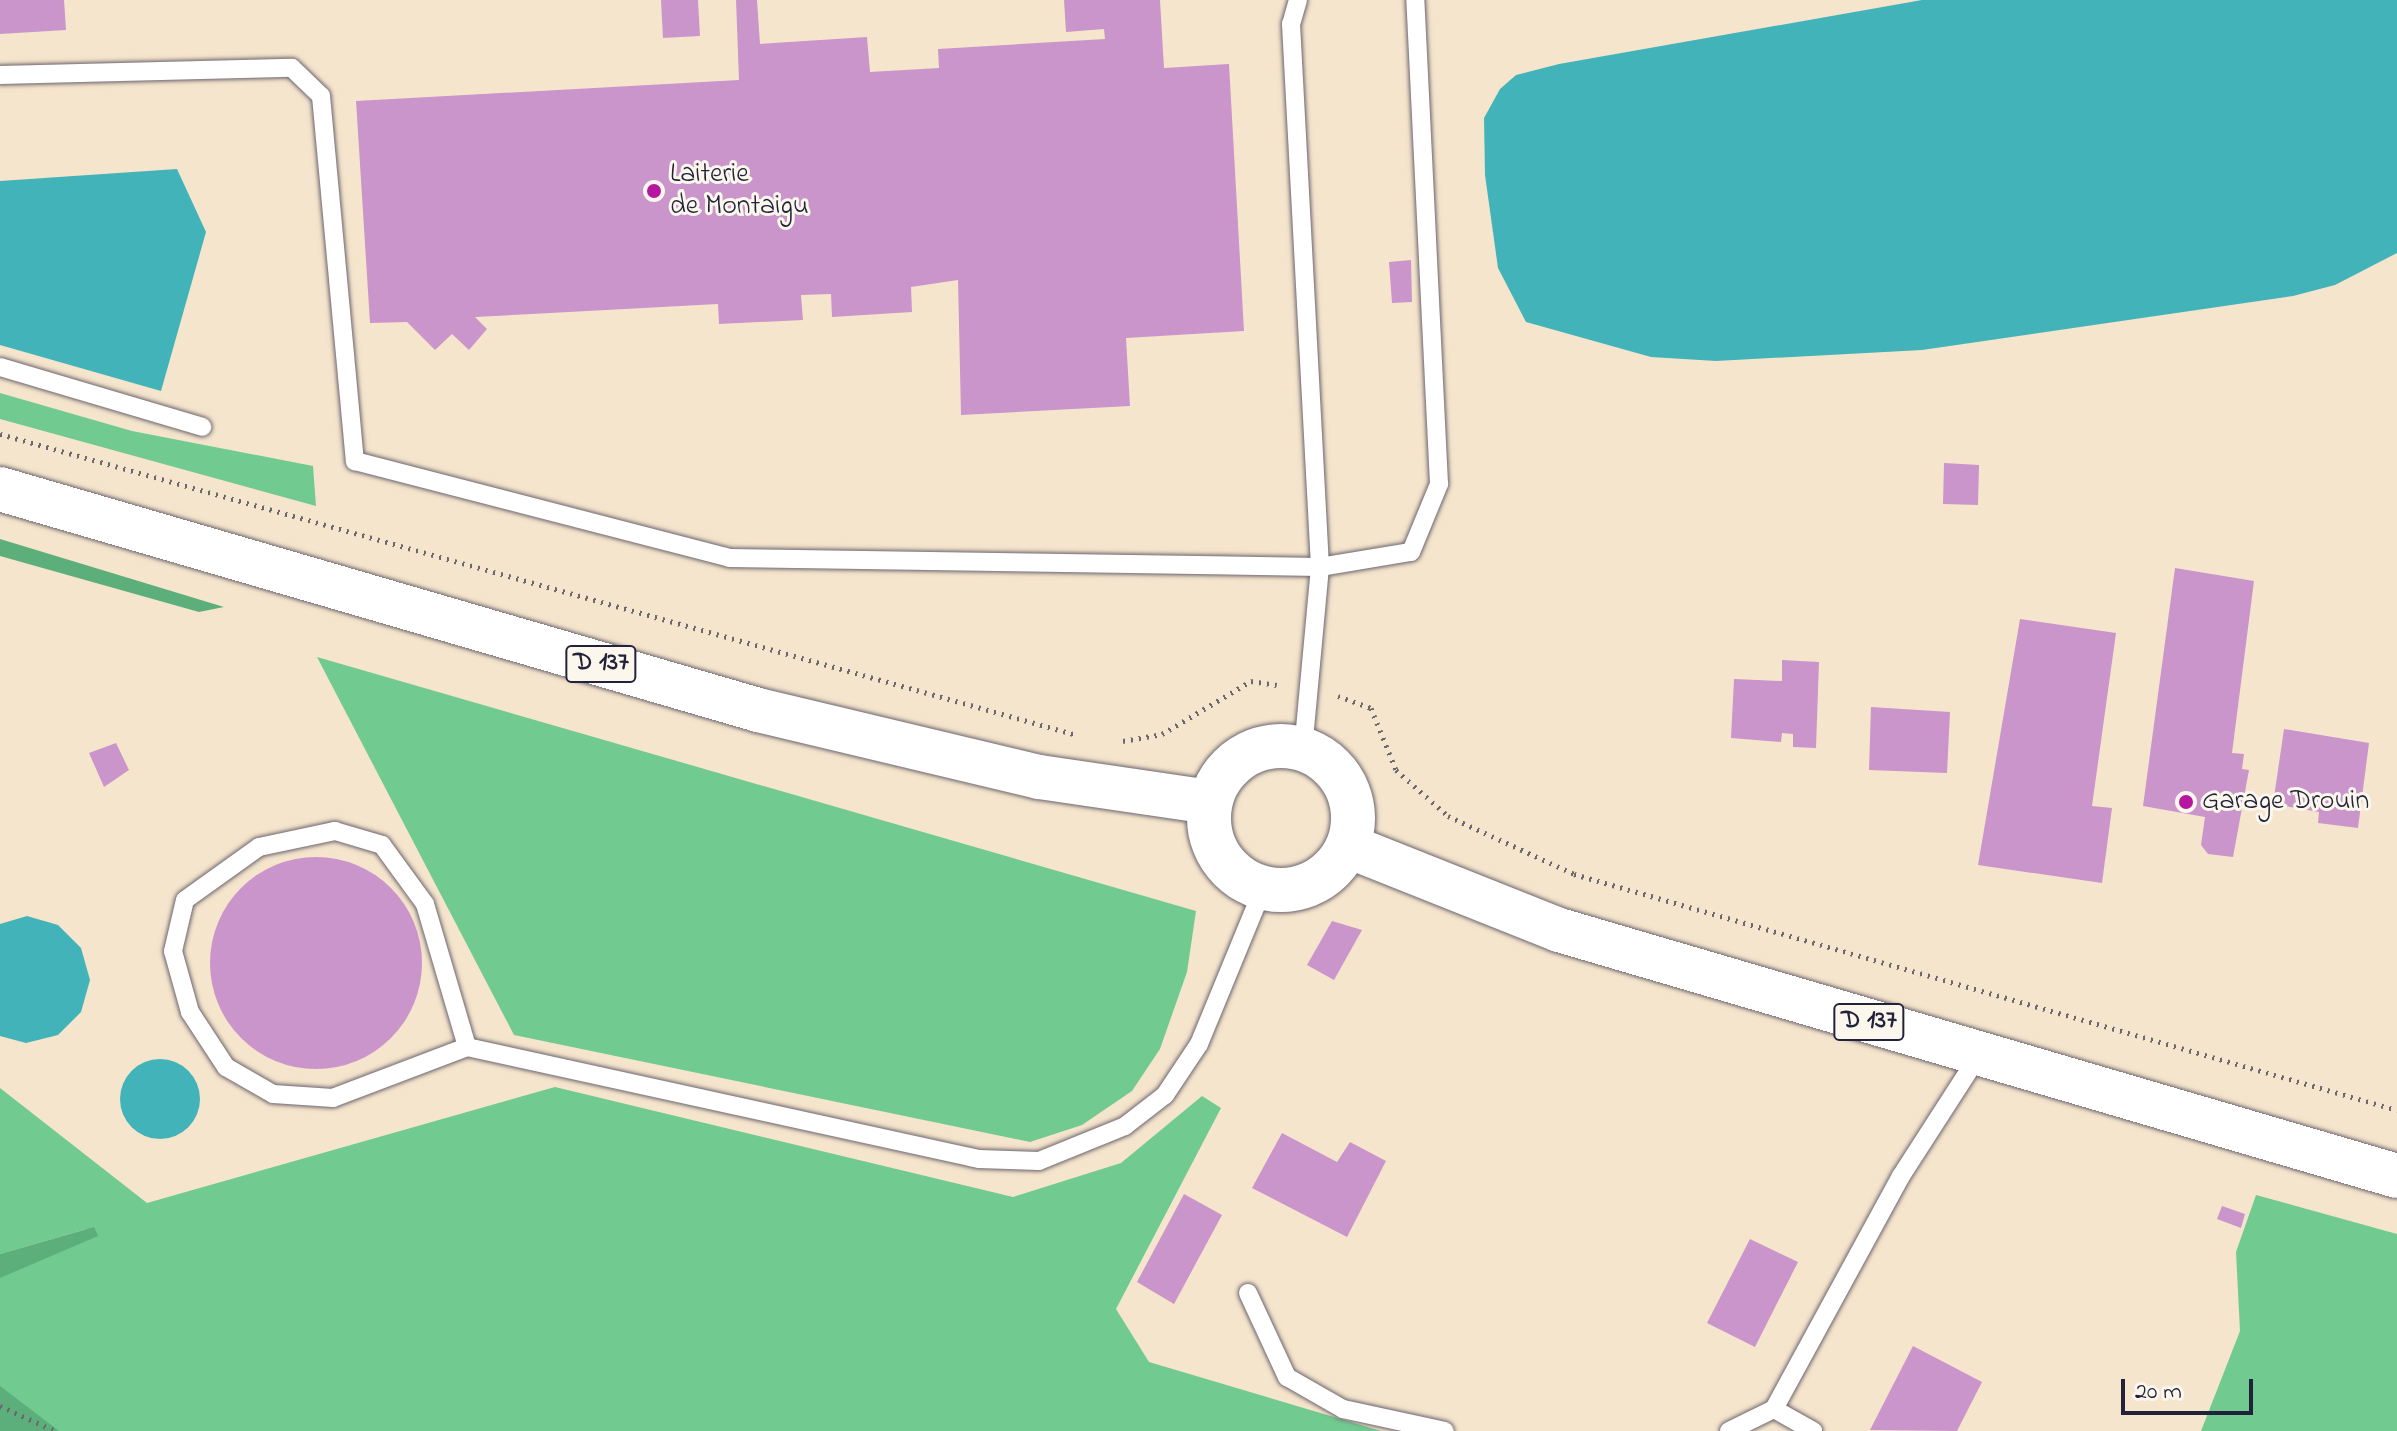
<!DOCTYPE html>
<html>
<head>
<meta charset="utf-8">
<style>
	body { margin:0 }
	#map { position:relative; width:2397px; height:1431px; overflow:hidden; background:#f6e5cd; font-family:"Indie Flower",sans-serif }
	div>[style] { position:absolute }
	.green>* { inset:0; background:#71ca90 }
	.forest>* { inset:0; background:#5cae7a }
	.water>* { inset:0; background:#42b3b9 }
	.round { border-radius:50% }
	.building>* { inset:0; background:#ca95ca }
	.path>* { height:5px; margin-top:-2.5px; transform-origin:0; background:repeating-linear-gradient(90deg,#6c666e 0 2px,transparent 0 8px) }
	.roads { filter:drop-shadow(0 0 2px #6c666e) drop-shadow(0 0 2px #6c666e) }
	.lane>* { height:18px; margin:-9px; padding:0 9px; transform-origin:9px; border-radius:9px; background:#fff }
	.primary>* { height:44px; margin:-22px; padding:0 22px; transform-origin:22px; border-radius:22px; background:#fff }
	.primary>.ring { margin:-22px; padding:0; box-sizing:content-box; background:none; border:44px solid #fff; border-radius:50% }
	.dots>* { width:22px; height:22px; translate:-50% -50%; box-sizing:border-box; border:4px solid #fbf7ec; border-radius:50% }
	span { translate:-50% -50%; white-space:nowrap; text-align:center; line-height:1.15; -webkit-text-stroke:6px #fbf7ec; paint-order:stroke }
	.shield-label span { padding:2px 6px; background:#fbf7ec; border:2px solid; border-radius:6px; -webkit-text-stroke-width:0 }
	.shield-label { font-size:26px; color:#22223b; font-weight:700 }
	.poi-label { font-size:28px; color:#22223b }
	.left { translate:0 -50%; text-align:left }
	.scale { position:absolute; left:2121px; top:1379px; width:132px; height:36px; box-sizing:border-box; border:4px solid #22223b; border-top:0; padding-left:10px; font-size:24px; line-height:28px; white-space:nowrap; color:#22223b; -webkit-text-stroke:6px #fbf7ec; paint-order:stroke }
</style>
</head>
<body>
<div id="map">
	<div class="green">
		<i style="clip-path:polygon(0 393px,132px 431px,313px 466px,316px 506px,0 419px)"></i>
		<i style="clip-path:polygon(317px 657px,1196px 911px,1187px 972px,1160px 1049px,1132px 1091px,1082px 1125px,1030px 1142px,514px 1035px)"></i>
		<i style="clip-path:polygon(555px 1087px,1013px 1197px,1121px 1163px,1202px 1096px,1221px 1108px,1116px 1309px,1149px 1362px,1381px 1431px,56px 1431px,0 1406px,0 1273px,87px 1229px,0 1254px,0 1088px,147px 1203px)"></i>
		<i style="clip-path:polygon(2256px 1195px,2397px 1234px,2397px 1431px,2201px 1431px,2240px 1331px,2236px 1252px)"></i>
	</div>
	<div class="forest">
		<i style="clip-path:polygon(0 539px,224px 607px,199px 612px,0 556px)"></i>
		<i style="clip-path:polygon(94px 1227px,98px 1236px,0 1278px,0 1254px)"></i>
		<i style="clip-path:polygon(0 1386px,59px 1431px,0 1431px)"></i>
	</div>
	<div class="water">
		<i style="clip-path:polygon(1922px 0,2397px 0,2397px 253px,2335px 285px,2293px 296px,1922px 350px,1716px 361px,1651px 357px,1526px 322px,1498px 268px,1485px 175px,1484px 118px,1500px 89px,1516px 75px,1559px 64px)"></i>
		<i style="clip-path:polygon(177px 169px,206px 232px,161px 391px,0 345px,0 181px)"></i>
		<i style="clip-path:polygon(27px 916px,58px 925px,81px 948px,90px 980px,81px 1012px,58px 1035px,26px 1043px,0 1036px,0 924px)"></i>
		<i class="round" style="left:120px;top:1059px;width:80px;height:80px"></i>
	</div>
	<div class="building">
		<i style="clip-path:polygon(0 0,64px 0,66px 30px,0 34px)"></i>
		<i style="clip-path:polygon(661px 0,698px 0,700px 36px,663px 38px)"></i>
		<i style="clip-path:polygon(736px 0,757px 0,760px 44px,867px 37px,870px 72px,939px 68px,938px 49px,1105px 39px,1104px 29px,1066px 32px,1064px 0,1160px 0,1164px 68px,1229px 64px,1244px 331px,1126px 338px,1130px 406px,961px 415px,958px 280px,911px 287px,912px 312px,832px 317px,831px 294px,801px 295px,803px 320px,719px 324px,718px 304px,475px 317px,487px 329px,469px 350px,452px 334px,435px 350px,407px 322px,370px 323px,356px 101px,739px 80px)"></i>
		<i style="clip-path:polygon(1411px 260px,1412px 302px,1392px 303px,1389px 262px)"></i>
		<i style="clip-path:polygon(1944px 463px,1979px 465px,1978px 505px,1943px 504px)"></i>
		<i style="clip-path:polygon(2175px 568px,2254px 581px,2232px 753px,2244px 754px,2242px 769px,2249px 770px,2233px 857px,2208px 854px,2201px 845px,2205px 817px,2143px 806px)"></i>
		<i style="clip-path:polygon(2020px 619px,2116px 633px,2092px 806px,2112px 808px,2102px 883px,1978px 865px)"></i>
		<i style="clip-path:polygon(1782px 660px,1819px 662px,1816px 748px,1793px 747px,1793px 734px,1782px 733px,1781px 742px,1731px 738px,1734px 679px,1782px 681px)"></i>
		<i style="clip-path:polygon(1871px 707px,1950px 712px,1947px 773px,1869px 770px)"></i>
		<i style="clip-path:polygon(2284px 729px,2369px 743px,2358px 828px,2318px 823px,2319px 812px,2273px 804px)"></i>
		<i style="clip-path:polygon(116px 743px,129px 770px,104px 787px,89px 753px)"></i>
		<i class="round" style="left:210px;top:857px;width:212px;height:212px"></i>
		<i style="clip-path:polygon(1332px 921px,1362px 930px,1334px 980px,1307px 965px)"></i>
		<i style="clip-path:polygon(1282px 1133px,1337px 1162px,1350px 1142px,1386px 1161px,1347px 1237px,1252px 1188px)"></i>
		<i style="clip-path:polygon(1184px 1194px,1222px 1215px,1174px 1304px,1137px 1282px)"></i>
		<i style="clip-path:polygon(2222px 1206px,2245px 1214px,2241px 1228px,2217px 1219px)"></i>
		<i style="clip-path:polygon(1750px 1239px,1798px 1262px,1755px 1347px,1707px 1323px)"></i>
		<i style="clip-path:polygon(1913px 1346px,1982px 1382px,1957px 1431px,1870px 1430px)"></i>
	</div>
	<div class="path">
		<i style="left:0;top:434px;width:1115px;rotate:15.61deg"></i>
		<i style="left:1338px;top:696px;width:35px;rotate:20deg"></i>
		<i style="left:1371px;top:708px;width:67px;rotate:68deg"></i>
		<i style="left:1396px;top:770px;width:69px;rotate:41.5deg"></i>
		<i style="left:1448px;top:816px;width:139px;rotate:24.7deg"></i>
		<i style="left:1574px;top:874px;width:856px;rotate:16deg"></i>
		<i style="left:1123px;top:741px;width:40px;rotate:-10deg"></i>
		<i style="left:1162px;top:734px;width:104px;rotate:-30.8deg"></i>
		<i style="left:1251px;top:681px;width:26px;rotate:9deg"></i>
		<i style="left:0;top:1406px;width:61px;rotate:24.1deg"></i>
	</div>
	<div class="roads">
		<div class="lane">
			<i style="left:1298px;top:0;width:25px;rotate:106deg"></i>
			<i style="left:1291px;top:24px;width:544px;rotate:86.94deg"></i>
			<i style="left:1320px;top:567px;width:183px;rotate:95.3deg"></i>
			<i style="left:0;top:75px;width:292px;rotate:-1.4deg"></i>
			<i style="left:292px;top:68px;width:40px;rotate:44deg"></i>
			<i style="left:321px;top:96px;width:367px;rotate:84.7deg"></i>
			<i style="left:355px;top:461px;width:386px;rotate:14.5deg"></i>
			<i style="left:729px;top:558px;width:591px;rotate:0.87deg"></i>
			<i style="left:1320px;top:567px;width:92px;rotate:-9.4deg"></i>
			<i style="left:1411px;top:552px;width:74px;rotate:-67.6deg"></i>
			<i style="left:1439px;top:484px;width:485px;rotate:-92.8deg"></i>
			<i style="left:0;top:367px;width:211px;rotate:16.5deg"></i>
			<i style="left:467px;top:1047px;width:143px;rotate:159.2deg"></i>
			<i style="left:333px;top:1098px;width:60px;rotate:-176.2deg"></i>
			<i style="left:273px;top:1094px;width:54px;rotate:-150.1deg"></i>
			<i style="left:226px;top:1067px;width:66px;rotate:-123.2deg"></i>
			<i style="left:190px;top:1012px;width:63px;rotate:-105.6deg"></i>
			<i style="left:173px;top:951px;width:52px;rotate:-76.8deg"></i>
			<i style="left:185px;top:900px;width:91px;rotate:-35.6deg"></i>
			<i style="left:259px;top:847px;width:78px;rotate:-11.9deg"></i>
			<i style="left:335px;top:831px;width:49px;rotate:16.6deg"></i>
			<i style="left:382px;top:845px;width:73px;rotate:53.9deg"></i>
			<i style="left:425px;top:904px;width:149px;rotate:73.6deg"></i>
			<i style="left:467px;top:1047px;width:524px;rotate:12.34deg"></i>
			<i style="left:979px;top:1159px;width:60px;rotate:1.9deg"></i>
			<i style="left:1039px;top:1161px;width:93px;rotate:-22.1deg"></i>
			<i style="left:1125px;top:1126px;width:51px;rotate:-37.8deg"></i>
			<i style="left:1165px;top:1095px;width:61px;rotate:-56.3deg"></i>
			<i style="left:1199px;top:1044px;width:168px;rotate:-67.6deg"></i>
			<i style="left:1248px;top:1293px;width:93px;rotate:65.1deg"></i>
			<i style="left:1287px;top:1377px;width:64px;rotate:29.7deg"></i>
			<i style="left:1343px;top:1409px;width:104px;rotate:12.2deg"></i>
			<i style="left:1774px;top:1409px;width:45px;rotate:29.4deg"></i>
			<i style="left:1729px;top:1431px;width:50px;rotate:-26.1deg"></i>
			<i style="left:1774px;top:1409px;width:265px;rotate:-61.4deg"></i>
			<i style="left:1901px;top:1176px;width:144px;rotate:-57.2deg"></i>
		</div>
		<div class="primary">
			<i style="left:0;top:489px;width:790px;rotate:16.25deg"></i>
			<i style="left:758px;top:710px;width:289px;rotate:13.4deg"></i>
			<i style="left:1039px;top:777px;width:173px;rotate:8.3deg"></i>
			<i class="ring" style="left:1209px;top:746px;width:100px;height:100px"></i>
			<i style="left:1348px;top:846px;width:227px;rotate:21.7deg"></i>
			<i style="left:1559px;top:930px;width:873px;rotate:16.36deg"></i>
		</div>
	</div>
	<div class="dots">
		<i style="left:654px;top:191px;background:#b5179e"></i>
		<i style="left:2186px;top:802px;background:#b5179e"></i>
	</div>
	<div class="shield-label">
		<span style="left:601px;top:664px">D 137</span>
		<span style="left:1869px;top:1022px">D 137</span>
	</div>
	<div class="poi-label">
		<span class="left" style="left:670px;top:191px">Laiterie<br>de Montaigu</span>
		<span class="left" style="left:2202px;top:802px">Garage Drouin</span>
	</div>
	<div class="scale">20 m</div>
</div>
</body>
</html>
